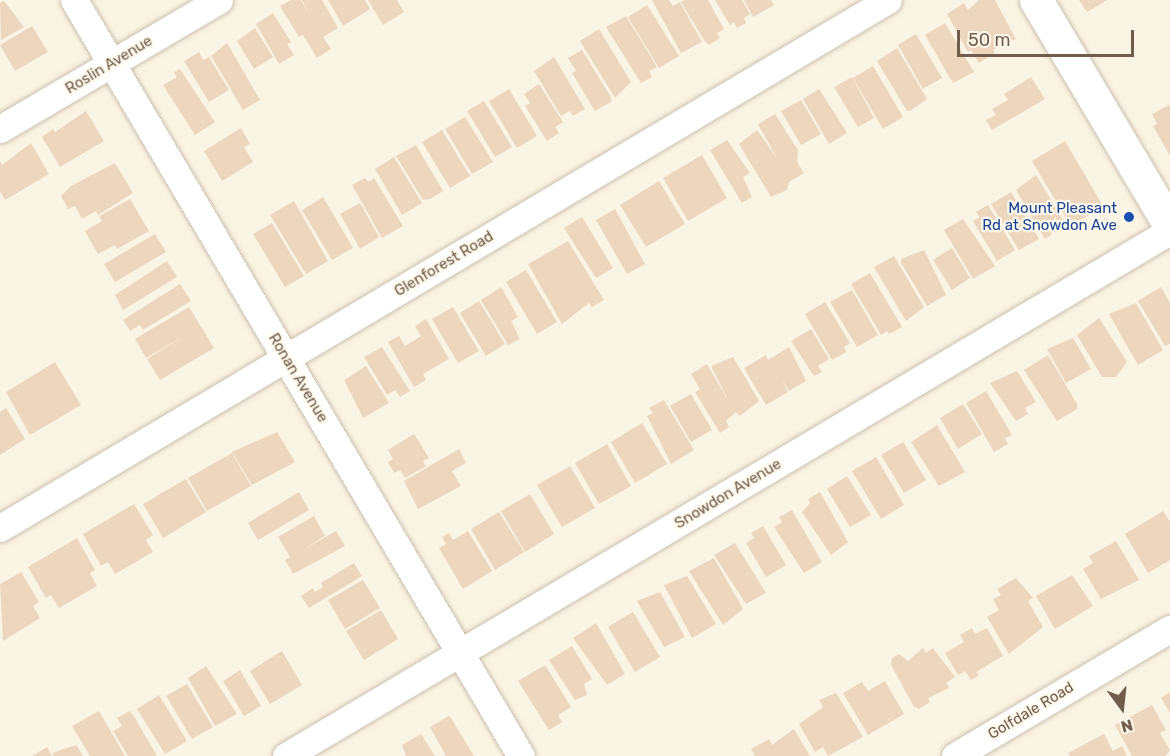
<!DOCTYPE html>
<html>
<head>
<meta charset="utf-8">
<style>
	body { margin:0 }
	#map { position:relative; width:1170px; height:756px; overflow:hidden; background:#faf4e4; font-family:Rubik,sans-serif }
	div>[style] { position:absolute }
	.building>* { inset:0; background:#edd6be }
	.roads { filter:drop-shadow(0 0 2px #cdbfaf) drop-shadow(0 0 2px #cdbfaf) }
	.minor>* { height:27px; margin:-13.5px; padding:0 13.5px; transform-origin:13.5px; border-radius:13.5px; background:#fff }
	.tertiary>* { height:33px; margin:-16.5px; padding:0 16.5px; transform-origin:16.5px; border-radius:16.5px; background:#fff }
	.dots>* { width:16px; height:16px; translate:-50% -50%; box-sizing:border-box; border:3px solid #fdf8ea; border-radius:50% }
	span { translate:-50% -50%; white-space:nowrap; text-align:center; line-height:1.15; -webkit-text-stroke:4.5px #fdf8ea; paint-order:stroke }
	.street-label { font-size:15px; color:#705d4c }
	.transit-label { font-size:15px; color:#164399 }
	.right { translate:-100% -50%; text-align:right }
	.north { position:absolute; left:1092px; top:678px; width:60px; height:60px; -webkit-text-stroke:4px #fdf8ea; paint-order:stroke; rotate:165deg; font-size:16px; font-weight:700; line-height:24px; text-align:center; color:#705d4c }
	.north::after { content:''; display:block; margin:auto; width:21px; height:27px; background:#705d4c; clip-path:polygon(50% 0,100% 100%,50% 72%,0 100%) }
	.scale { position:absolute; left:957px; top:30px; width:177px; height:27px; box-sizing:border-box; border:3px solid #705d4c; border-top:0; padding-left:8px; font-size:18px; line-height:21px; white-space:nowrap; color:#705d4c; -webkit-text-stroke:4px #fdf8ea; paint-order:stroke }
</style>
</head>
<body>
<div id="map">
	<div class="building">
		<i style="clip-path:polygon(291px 0,301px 0,311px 17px,302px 0,322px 0,338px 28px,323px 37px,331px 49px,317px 58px,303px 35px,299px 37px,280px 6px)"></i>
		<i style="clip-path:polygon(328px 0,365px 0,370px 9px,343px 26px)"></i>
		<i style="clip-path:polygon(368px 0,397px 0,404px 12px,383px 25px)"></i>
		<i style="clip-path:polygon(652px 0,669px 0,673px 6px,680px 2px,702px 42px,681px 53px)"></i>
		<i style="clip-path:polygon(684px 0,708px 0,724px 29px,717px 33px,720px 38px,709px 45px,704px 40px,681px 2px)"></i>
		<i style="clip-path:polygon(715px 0,742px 0,750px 14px,744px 18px,746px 23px,737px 28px,734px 22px,730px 25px)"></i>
		<i style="clip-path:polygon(744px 0,771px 0,774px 5px,753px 17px)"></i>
		<i style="clip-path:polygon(979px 0,995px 0,1016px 39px,993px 50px,995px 53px,979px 63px,971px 50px,968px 52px,947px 14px,964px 3px,968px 10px)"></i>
		<i style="clip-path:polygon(1079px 0,1107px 0,1087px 12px)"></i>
		<i style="clip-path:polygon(4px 1px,24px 27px,1px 40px,0 3px)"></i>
		<i style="clip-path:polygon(647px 5px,679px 56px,659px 68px,628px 17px)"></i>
		<i style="clip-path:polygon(273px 13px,291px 42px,287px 44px,294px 55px,279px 64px,256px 24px)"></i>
		<i style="clip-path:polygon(626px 16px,657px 67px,649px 71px,652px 77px,641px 83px,606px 27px)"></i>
		<i style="clip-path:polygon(945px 23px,974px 72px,953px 83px,925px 35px)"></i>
		<i style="clip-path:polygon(32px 26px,48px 52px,15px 71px,0 45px)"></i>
		<i style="clip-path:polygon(255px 28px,273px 57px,254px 69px,237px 41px)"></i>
		<i style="clip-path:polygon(599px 29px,631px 82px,615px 98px,580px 41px)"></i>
		<i style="clip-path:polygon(916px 34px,942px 78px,923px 89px,898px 45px)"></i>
		<i style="clip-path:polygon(227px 43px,260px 100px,243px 110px,211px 56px)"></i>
		<i style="clip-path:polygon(897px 48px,927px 99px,910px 111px,907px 111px,877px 61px)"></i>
		<i style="clip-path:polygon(582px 50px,611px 97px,611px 102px,595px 111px,572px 73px,576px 71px,568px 58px)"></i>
		<i style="clip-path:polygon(199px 52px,203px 60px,209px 57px,229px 90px,209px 102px,184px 61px)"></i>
		<i style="clip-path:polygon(554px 57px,585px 109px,573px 116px,570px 111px,561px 116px,534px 71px)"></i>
		<i style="clip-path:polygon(873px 66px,903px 117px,883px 129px,853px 78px)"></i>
		<i style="clip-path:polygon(180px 69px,215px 122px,195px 135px,163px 85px,177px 77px,174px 72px)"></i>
		<i style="clip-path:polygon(852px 77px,874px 118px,858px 127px,834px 87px)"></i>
		<i style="clip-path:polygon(1031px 77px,1045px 99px,992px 130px,986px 120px,996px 115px,992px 109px,1008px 100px,1004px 94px)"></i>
		<i style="clip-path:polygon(539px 84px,563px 122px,555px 127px,559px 133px,547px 141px,525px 106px,530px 103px,524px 94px)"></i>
		<i style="clip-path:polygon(509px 89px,537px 136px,517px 148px,489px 101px)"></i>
		<i style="clip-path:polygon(819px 89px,847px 133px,829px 144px,803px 99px)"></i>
		<i style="clip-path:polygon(801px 100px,821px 134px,801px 145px,781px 111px)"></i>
		<i style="clip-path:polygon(484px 101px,512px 147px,495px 157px,467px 111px)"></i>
		<i style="clip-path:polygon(1169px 105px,1170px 107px,1170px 156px,1153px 126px,1157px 124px,1152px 114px)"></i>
		<i style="clip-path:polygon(86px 111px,104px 141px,60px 167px,42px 137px,53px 129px,55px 132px)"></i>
		<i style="clip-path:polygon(775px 114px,798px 150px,797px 162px,804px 173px,789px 182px,787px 190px,771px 197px,739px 144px,757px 130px,777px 158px,758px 124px)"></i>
		<i style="clip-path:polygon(465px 117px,493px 162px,472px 174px,445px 129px)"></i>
		<i style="clip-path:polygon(241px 128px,250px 144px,244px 147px,253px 162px,222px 181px,204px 151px)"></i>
		<i style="clip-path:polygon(442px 130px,470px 176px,450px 188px,422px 142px)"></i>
		<i style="clip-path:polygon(727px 140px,750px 173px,743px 177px,752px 197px,742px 203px,710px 150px)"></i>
		<i style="clip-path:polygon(1065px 141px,1103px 206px,1071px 226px,1032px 161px)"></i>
		<i style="clip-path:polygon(31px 143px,49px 174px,5px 200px,0 191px,0 161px,2px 165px)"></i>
		<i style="clip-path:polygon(416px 145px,443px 191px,430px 199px,423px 200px,396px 156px)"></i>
		<i style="clip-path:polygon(702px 155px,727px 198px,688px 221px,663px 178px)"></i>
		<i style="clip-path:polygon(394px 157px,422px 203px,402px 215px,375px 169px)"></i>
		<i style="clip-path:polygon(115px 163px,133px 193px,98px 215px,96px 211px,82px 219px,75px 206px,68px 209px,61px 196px,71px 186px)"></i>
		<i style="clip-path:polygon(1036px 175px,1066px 225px,1045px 239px,1016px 190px)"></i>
		<i style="clip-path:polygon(365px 178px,368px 182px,374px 178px,403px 226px,382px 238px,352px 185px)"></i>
		<i style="clip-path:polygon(659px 181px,685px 224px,646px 247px,620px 205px)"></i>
		<i style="clip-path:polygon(1011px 192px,1039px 239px,1019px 250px,991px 204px)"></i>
		<i style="clip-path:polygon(323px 197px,353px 248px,332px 260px,302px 210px)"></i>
		<i style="clip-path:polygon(130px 199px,149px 231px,117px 249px,115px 245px,98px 254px,85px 231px,102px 221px,99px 216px)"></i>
		<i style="clip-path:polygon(294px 201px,328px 261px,306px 274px,270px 215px)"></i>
		<i style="clip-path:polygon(360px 203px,379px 237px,360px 249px,340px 214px)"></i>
		<i style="clip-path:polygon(988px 205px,1015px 250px,997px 261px,973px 221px,980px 217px,976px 212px)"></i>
		<i style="clip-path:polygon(615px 209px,645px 264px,627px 274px,596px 220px)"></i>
		<i style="clip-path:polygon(582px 217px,613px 268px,596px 278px,564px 228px)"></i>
		<i style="clip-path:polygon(963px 219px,995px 266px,973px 279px,944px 230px)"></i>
		<i style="clip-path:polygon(272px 223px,304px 276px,285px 287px,253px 234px)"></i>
		<i style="clip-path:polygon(155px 234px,166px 252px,115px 282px,104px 264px)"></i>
		<i style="clip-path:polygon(568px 241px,604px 300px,592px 307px,589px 303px,562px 324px,528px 264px)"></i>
		<i style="clip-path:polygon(952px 248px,970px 278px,952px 290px,933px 260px)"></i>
		<i style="clip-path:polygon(924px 250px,946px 295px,927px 306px,901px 263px,901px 259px)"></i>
		<i style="clip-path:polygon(894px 256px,924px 307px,906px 321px,874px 267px)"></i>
		<i style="clip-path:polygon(167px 261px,177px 277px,123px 310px,115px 295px)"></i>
		<i style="clip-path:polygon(526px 270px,557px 322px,537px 334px,506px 282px)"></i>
		<i style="clip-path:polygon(870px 273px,902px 327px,889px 334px,887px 331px,881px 335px,851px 284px)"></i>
		<i style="clip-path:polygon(180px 284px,191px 301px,143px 330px,140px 325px,130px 331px,123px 320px)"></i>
		<i style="clip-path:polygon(501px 287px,518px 317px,511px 321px,520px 339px,508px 345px,481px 300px)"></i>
		<i style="clip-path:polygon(1161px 287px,1170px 303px,1170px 344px,1165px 346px,1138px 301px)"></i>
		<i style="clip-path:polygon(852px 290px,878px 335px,857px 347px,830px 302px)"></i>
		<i style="clip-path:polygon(479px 301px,505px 344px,486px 356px,460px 313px)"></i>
		<i style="clip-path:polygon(825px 302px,850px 343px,844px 347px,846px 352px,832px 360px,805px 314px)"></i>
		<i style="clip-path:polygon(1136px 303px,1163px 350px,1138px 365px,1109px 314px)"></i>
		<i style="clip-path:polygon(189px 307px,214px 348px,160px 380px,147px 359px,184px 336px,146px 358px,135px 339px)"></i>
		<i style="clip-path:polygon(453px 307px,479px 351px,458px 363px,432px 319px)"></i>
		<i style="clip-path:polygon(1099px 318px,1127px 362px,1116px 377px,1102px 377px,1077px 335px)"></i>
		<i style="clip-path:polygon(426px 319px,449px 359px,423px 374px,426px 380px,414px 387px,388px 342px,399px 336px,405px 346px,421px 336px,415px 326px)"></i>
		<i style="clip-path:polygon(811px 329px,829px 359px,818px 366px,822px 372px,814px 376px,791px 341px)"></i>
		<i style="clip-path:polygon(1073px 338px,1091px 369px,1066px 383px,1047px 349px)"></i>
		<i style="clip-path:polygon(382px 347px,410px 391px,400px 397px,395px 390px,387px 395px,364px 357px)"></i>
		<i style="clip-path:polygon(789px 347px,806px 381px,789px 391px,782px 379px,788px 392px,766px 405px,744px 368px,766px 355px,768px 360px)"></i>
		<i style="clip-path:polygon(1048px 355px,1077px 404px,1077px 409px,1057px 421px,1024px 370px)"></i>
		<i style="clip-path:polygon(733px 357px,759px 401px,740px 416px,736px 412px,726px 421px,729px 427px,720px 433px,695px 392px,700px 389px,691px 374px,707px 364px,729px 402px,711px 366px)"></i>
		<i style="clip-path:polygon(55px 362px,81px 405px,30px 435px,6px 392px)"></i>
		<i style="clip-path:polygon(366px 366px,389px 403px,363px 418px,344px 380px)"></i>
		<i style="clip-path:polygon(1017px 371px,1036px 402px,1025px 408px,1028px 414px,1016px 421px,990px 383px)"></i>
		<i style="clip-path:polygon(986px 391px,1012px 435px,1005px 438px,1008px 444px,994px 452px,966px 403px)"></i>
		<i style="clip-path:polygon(691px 394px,712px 430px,691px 442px,670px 406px)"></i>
		<i style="clip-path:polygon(664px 400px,694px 450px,671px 464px,647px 416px,653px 413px,649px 408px)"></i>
		<i style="clip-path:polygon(963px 404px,982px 434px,958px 449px,940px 418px)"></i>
		<i style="clip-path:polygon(6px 408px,25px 439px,0 455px,0 412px)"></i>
		<i style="clip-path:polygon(642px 423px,667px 464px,635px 483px,611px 442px)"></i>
		<i style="clip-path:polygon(937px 425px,965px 472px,939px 486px,911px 442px)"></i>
		<i style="clip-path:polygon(277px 432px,295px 462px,252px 485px,232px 452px)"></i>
		<i style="clip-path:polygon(414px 434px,429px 458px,423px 461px,426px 466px,405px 478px,400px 470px,394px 473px,388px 462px,393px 459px,388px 450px)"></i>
		<i style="clip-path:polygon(903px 442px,926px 480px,904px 493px,881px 455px)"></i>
		<i style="clip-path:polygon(607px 444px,631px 486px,599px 504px,575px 463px)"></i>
		<i style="clip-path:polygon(459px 449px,466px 463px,452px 471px,461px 486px,418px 509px,404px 481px)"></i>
		<i style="clip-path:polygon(232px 453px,251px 486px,207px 511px,188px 478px)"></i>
		<i style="clip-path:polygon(876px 457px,904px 505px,881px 519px,852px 471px)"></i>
		<i style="clip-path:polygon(570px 466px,595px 508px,562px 527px,537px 485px)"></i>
		<i style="clip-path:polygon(847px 476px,871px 515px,850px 527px,827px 489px)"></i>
		<i style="clip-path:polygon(186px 479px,206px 512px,163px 538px,143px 504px)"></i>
		<i style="clip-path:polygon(299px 492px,309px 510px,258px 540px,248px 523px)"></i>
		<i style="clip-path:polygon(820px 492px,848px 542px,831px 555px,802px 512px,810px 503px,808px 499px)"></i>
		<i style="clip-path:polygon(530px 494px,554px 534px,525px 552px,501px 511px)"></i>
		<i style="clip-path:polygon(134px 504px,153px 535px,146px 540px,153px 552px,115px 574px,108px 562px,101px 566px,83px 534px)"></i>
		<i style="clip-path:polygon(792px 510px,822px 562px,804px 573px,774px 527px,782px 522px,779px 517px)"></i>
		<i style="clip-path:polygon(1163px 511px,1170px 522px,1170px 560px,1148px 573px,1125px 534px)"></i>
		<i style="clip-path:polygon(499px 512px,524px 552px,495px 570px,471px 529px)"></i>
		<i style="clip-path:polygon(314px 516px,325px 536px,303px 550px,336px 531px,345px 546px,293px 574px,285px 560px,290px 557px,278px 537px)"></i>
		<i style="clip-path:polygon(763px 526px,786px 565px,766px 577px,746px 543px,754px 538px,751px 533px)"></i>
		<i style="clip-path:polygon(468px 531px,492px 571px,463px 589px,439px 548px,446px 544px,442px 537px,449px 533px,453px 540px)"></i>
		<i style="clip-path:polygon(77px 538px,95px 570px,90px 573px,97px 586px,59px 608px,51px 595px,46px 598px,28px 567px)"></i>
		<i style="clip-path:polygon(1116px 541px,1139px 580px,1101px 599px,1083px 569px,1093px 563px,1089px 556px)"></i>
		<i style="clip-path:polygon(735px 543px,766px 593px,746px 604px,714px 555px)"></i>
		<i style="clip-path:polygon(714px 558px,743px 609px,723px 625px,689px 571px)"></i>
		<i style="clip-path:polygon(354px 563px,362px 576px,309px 608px,301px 596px,313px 588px,315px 592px,323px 587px,321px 583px)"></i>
		<i style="clip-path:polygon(21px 572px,39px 602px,33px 606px,40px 618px,3px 641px,0 584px)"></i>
		<i style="clip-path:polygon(1072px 575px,1093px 606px,1055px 629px,1036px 596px)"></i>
		<i style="clip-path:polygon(687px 576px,716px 624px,692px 638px,664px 585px)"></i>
		<i style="clip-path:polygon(1016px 578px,1033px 598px,1028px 601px,1043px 627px,1009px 654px,987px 617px,999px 610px,993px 599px,1001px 595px,997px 589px)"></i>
		<i style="clip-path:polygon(363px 580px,380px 608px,345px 629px,328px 600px)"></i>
		<i style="clip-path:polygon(660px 592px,685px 637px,664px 647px,637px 601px)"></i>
		<i style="clip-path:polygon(381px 610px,398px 639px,364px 660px,346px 631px)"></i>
		<i style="clip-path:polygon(633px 612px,660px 657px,635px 672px,608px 627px)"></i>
		<i style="clip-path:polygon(596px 623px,625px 674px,607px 685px,573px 638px)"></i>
		<i style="clip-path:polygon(972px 628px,975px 634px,987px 628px,1003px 656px,976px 672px,979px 675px,971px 680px,965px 671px,958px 675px,945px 653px,964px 642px,960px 635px)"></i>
		<i style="clip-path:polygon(572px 646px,592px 679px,584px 684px,587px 695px,575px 700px,549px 660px)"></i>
		<i style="clip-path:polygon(923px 648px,926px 653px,933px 648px,955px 677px,946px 683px,949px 688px,928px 698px,930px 702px,919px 709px,914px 707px,891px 665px,892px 658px,899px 654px,908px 661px)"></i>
		<i style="clip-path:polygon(282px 651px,302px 685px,270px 704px,250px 671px)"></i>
		<i style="clip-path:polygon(545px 665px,571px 707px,558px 715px,562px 722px,549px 730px,518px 681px)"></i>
		<i style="clip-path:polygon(206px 666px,237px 714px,215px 726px,188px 678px)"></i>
		<i style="clip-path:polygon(240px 670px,261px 706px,244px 716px,223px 681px)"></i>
		<i style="clip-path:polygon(885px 681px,904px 714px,868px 735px,843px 693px,862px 682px,868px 691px)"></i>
		<i style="clip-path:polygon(187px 684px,213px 727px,192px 739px,166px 696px)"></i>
		<i style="clip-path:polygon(1170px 692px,1170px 713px,1161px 698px)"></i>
		<i style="clip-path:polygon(836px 693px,863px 737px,828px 756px,823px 747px,815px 752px,799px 724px,823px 707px,819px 700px)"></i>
		<i style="clip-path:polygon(159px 695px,187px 741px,165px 754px,137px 709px)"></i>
		<i style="clip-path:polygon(1152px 705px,1166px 730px,1160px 733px,1170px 750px,1165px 756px,1132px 756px,1115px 725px)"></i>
		<i style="clip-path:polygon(99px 711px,125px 756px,90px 756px,72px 726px)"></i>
		<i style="clip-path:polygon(130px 711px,135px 718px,157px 756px,128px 756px,113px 731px,122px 726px,117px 718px)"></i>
		<i style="clip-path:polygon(449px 716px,451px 718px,474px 756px,446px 756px,430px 727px)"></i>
		<i style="clip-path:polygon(794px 729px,810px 756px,755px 756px,751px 749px,769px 739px,772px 745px)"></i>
		<i style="clip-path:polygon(421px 734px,435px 756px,406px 756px,402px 745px)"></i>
		<i style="clip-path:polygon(1104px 734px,1113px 751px,1122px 746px,1127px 756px,1070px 756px,1068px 753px)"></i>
		<i style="clip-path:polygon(76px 745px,83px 756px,54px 756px,52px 753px)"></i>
		<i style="clip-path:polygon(47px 747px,52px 756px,32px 756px)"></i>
	</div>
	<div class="roads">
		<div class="minor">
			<i style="left:74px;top:0;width:878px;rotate:59.41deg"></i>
			<i style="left:0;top:129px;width:254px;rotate:-30.5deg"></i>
			<i style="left:0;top:528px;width:1033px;rotate:-30.74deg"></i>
			<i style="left:286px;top:756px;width:1028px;rotate:-30.71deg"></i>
			<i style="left:955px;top:756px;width:250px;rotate:-30.6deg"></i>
		</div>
		<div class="tertiary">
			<i style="left:1036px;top:0;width:263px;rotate:59.3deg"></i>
		</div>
	</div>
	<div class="dots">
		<i style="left:1129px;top:217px;background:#1a4fb4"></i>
	</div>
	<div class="street-label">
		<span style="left:109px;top:65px;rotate:-31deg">Roslin Avenue</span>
		<span style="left:444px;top:264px;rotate:-31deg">Glenforest Road</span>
		<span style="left:298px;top:378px;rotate:59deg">Ronan Avenue</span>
		<span style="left:728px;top:494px;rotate:-31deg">Snowdon Avenue</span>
		<span style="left:1031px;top:711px;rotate:-31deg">Golfdale Road</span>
	</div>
	<div class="transit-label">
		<span class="right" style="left:1117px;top:217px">Mount Pleasant<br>Rd at Snowdon Ave</span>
	</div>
	<div class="north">N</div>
	<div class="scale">50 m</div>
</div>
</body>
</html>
